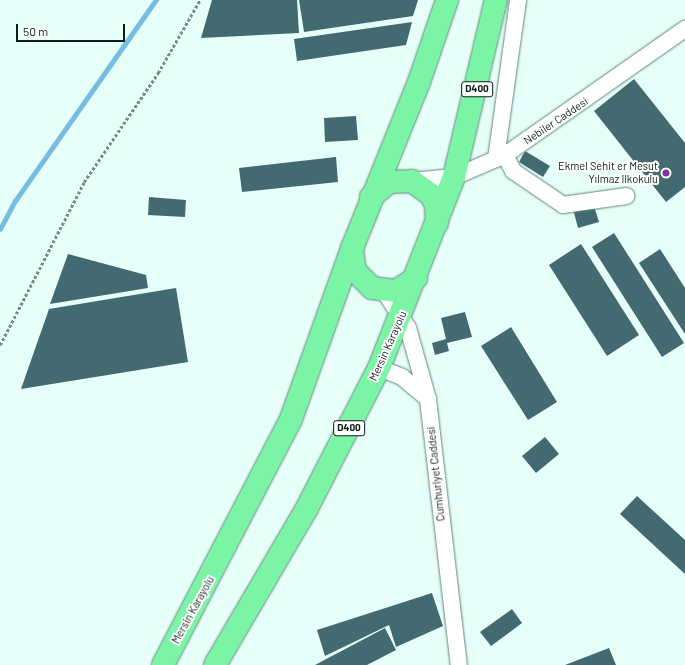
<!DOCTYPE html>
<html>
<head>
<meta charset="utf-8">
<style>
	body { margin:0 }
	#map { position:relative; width:685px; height:665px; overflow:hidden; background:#e6fff9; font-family:Barlow,sans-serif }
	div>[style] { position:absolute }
	.stream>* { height:4.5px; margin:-2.25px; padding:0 2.25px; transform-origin:2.25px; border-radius:2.25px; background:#77bde2 }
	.building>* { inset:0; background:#426a70 }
	.path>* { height:2.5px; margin-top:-1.25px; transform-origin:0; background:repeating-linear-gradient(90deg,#788c88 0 3px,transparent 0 5px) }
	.roads { filter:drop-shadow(0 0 1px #5f877f) drop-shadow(0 0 1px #5f877f) }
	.minor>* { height:16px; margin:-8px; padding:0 8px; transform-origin:8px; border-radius:8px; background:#fff }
	.highway>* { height:22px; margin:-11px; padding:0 11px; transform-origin:11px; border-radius:11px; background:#7bf5a5 }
	.dots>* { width:11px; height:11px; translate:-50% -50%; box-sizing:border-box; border:2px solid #fff; border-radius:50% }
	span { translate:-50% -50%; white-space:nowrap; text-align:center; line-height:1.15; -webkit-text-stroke:4px #fff; paint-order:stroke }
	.shield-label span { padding:1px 3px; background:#fff; border:1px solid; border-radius:3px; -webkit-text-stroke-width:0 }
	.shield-label { font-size:10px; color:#0c1c19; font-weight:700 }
	.street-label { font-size:11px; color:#0c1c19 }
	.poi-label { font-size:11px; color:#0c1c19 }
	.right { translate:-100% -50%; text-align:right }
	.scale { position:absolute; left:16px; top:24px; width:109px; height:18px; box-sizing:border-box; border:2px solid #0c1c19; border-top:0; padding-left:5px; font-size:12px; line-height:14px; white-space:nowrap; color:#0c1c19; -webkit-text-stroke:3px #fff; paint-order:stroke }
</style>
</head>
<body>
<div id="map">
	<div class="stream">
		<i style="left:0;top:229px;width:32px;rotate:-62deg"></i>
		<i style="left:15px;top:201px;width:246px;rotate:-55deg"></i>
	</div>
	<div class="building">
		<i style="clip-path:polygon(212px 0,297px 0,299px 33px,201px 38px)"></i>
		<i style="clip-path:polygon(299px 0,418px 0,413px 16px,304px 32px)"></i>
		<i style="clip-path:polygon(412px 22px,406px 45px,297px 61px,294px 39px)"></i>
		<i style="clip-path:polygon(634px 79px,685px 143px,685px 187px,666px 202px,594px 111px)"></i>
		<i style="clip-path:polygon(356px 116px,358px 140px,325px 142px,324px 118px)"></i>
		<i style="clip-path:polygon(525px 151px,550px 166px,543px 177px,519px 162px)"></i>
		<i style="clip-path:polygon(336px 157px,338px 182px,242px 192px,239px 168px)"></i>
		<i style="clip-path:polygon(149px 197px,186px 200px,185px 217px,148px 215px)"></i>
		<i style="clip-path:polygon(593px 203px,599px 222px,578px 228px,573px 209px)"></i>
		<i style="clip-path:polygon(614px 233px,684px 343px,662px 357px,592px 247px)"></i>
		<i style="clip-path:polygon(581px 244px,639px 335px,607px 356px,549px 265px)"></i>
		<i style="clip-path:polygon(660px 249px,685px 288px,685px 334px,639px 263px)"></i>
		<i style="clip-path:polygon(68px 254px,146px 275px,148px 288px,50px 304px)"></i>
		<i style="clip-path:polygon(176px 288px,188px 362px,21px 389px,49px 309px)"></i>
		<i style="clip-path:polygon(465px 312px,472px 337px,447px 343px,449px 351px,435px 355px,432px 343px,446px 339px,441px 318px)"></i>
		<i style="clip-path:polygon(511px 327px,557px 402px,528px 420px,481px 346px)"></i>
		<i style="clip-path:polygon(545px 437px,559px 454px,536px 473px,522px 456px)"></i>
		<i style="clip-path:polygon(637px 496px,685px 540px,685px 574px,620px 514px)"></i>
		<i style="clip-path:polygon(432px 593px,443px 626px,396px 647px,389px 625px,325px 656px,317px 630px)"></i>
		<i style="clip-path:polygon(512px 609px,522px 623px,491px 646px,480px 632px)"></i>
		<i style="clip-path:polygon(385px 628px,396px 650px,367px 665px,315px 665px)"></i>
		<i style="clip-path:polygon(609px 648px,616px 665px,565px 665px)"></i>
	</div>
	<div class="path">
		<i style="left:0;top:345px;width:183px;rotate:-62.7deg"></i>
		<i style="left:84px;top:182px;width:132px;rotate:-55.8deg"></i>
		<i style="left:158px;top:73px;width:84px;rotate:-60.1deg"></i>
	</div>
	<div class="roads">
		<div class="minor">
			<i style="left:505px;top:155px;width:18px;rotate:63deg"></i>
			<i style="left:513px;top:171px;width:60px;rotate:34.2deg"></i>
			<i style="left:563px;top:205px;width:64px;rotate:-8.1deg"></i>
			<i style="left:496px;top:159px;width:161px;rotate:-82.1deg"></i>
			<i style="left:412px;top:181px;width:42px;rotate:-5.4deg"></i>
			<i style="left:454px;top:177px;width:56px;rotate:-23.3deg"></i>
			<i style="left:505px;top:155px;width:220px;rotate:-35deg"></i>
			<i style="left:384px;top:291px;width:44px;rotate:57deg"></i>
			<i style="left:408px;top:328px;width:74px;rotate:74.3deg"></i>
			<i style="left:428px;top:399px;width:268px;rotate:83.4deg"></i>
			<i style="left:379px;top:368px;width:25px;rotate:21deg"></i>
			<i style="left:402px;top:377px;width:34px;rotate:40deg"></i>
		</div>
		<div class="highway">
			<i style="left:371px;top:197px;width:23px;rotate:-40deg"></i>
			<i style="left:389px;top:182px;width:23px;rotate:-2deg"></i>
			<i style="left:412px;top:181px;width:24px;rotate:36deg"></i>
			<i style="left:431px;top:195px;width:11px;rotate:63deg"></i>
			<i style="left:436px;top:205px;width:18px;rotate:87deg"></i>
			<i style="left:352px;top:248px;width:23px;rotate:83deg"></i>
			<i style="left:355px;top:271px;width:24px;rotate:45deg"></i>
			<i style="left:372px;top:288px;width:24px;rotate:7deg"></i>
			<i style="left:396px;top:291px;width:24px;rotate:-33deg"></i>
			<i style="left:163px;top:665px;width:277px;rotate:-62.5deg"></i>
			<i style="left:291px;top:419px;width:184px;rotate:-70.3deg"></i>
			<i style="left:353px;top:246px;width:177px;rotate:-68.1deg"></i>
			<i style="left:419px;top:82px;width:87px;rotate:-71.1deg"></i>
			<i style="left:215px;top:665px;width:182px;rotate:-59.6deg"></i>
			<i style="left:307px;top:508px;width:157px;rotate:-62.8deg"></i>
			<i style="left:379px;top:368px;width:205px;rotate:-68.6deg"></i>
			<i style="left:454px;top:177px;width:182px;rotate:-76.7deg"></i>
		</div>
	</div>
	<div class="dots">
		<i style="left:666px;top:173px;background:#8133a3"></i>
	</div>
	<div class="shield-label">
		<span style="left:477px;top:89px">D400</span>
		<span style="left:349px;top:428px">D400</span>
	</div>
	<div class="street-label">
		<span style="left:556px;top:121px;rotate:-34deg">Nebiler Caddesi</span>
		<span style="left:388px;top:346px;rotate:-66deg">Mersin Karayolu</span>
		<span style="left:436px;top:474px;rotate:-96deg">Cumhuriyet Caddesi</span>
		<span style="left:193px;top:610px;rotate:-61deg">Mersin Karayolu</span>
	</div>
	<div class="poi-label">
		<span class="right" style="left:658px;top:173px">Ekmel Sehit er Mesut<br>Yılmaz Ilkokulu</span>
	</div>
	<div class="scale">50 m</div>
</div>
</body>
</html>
